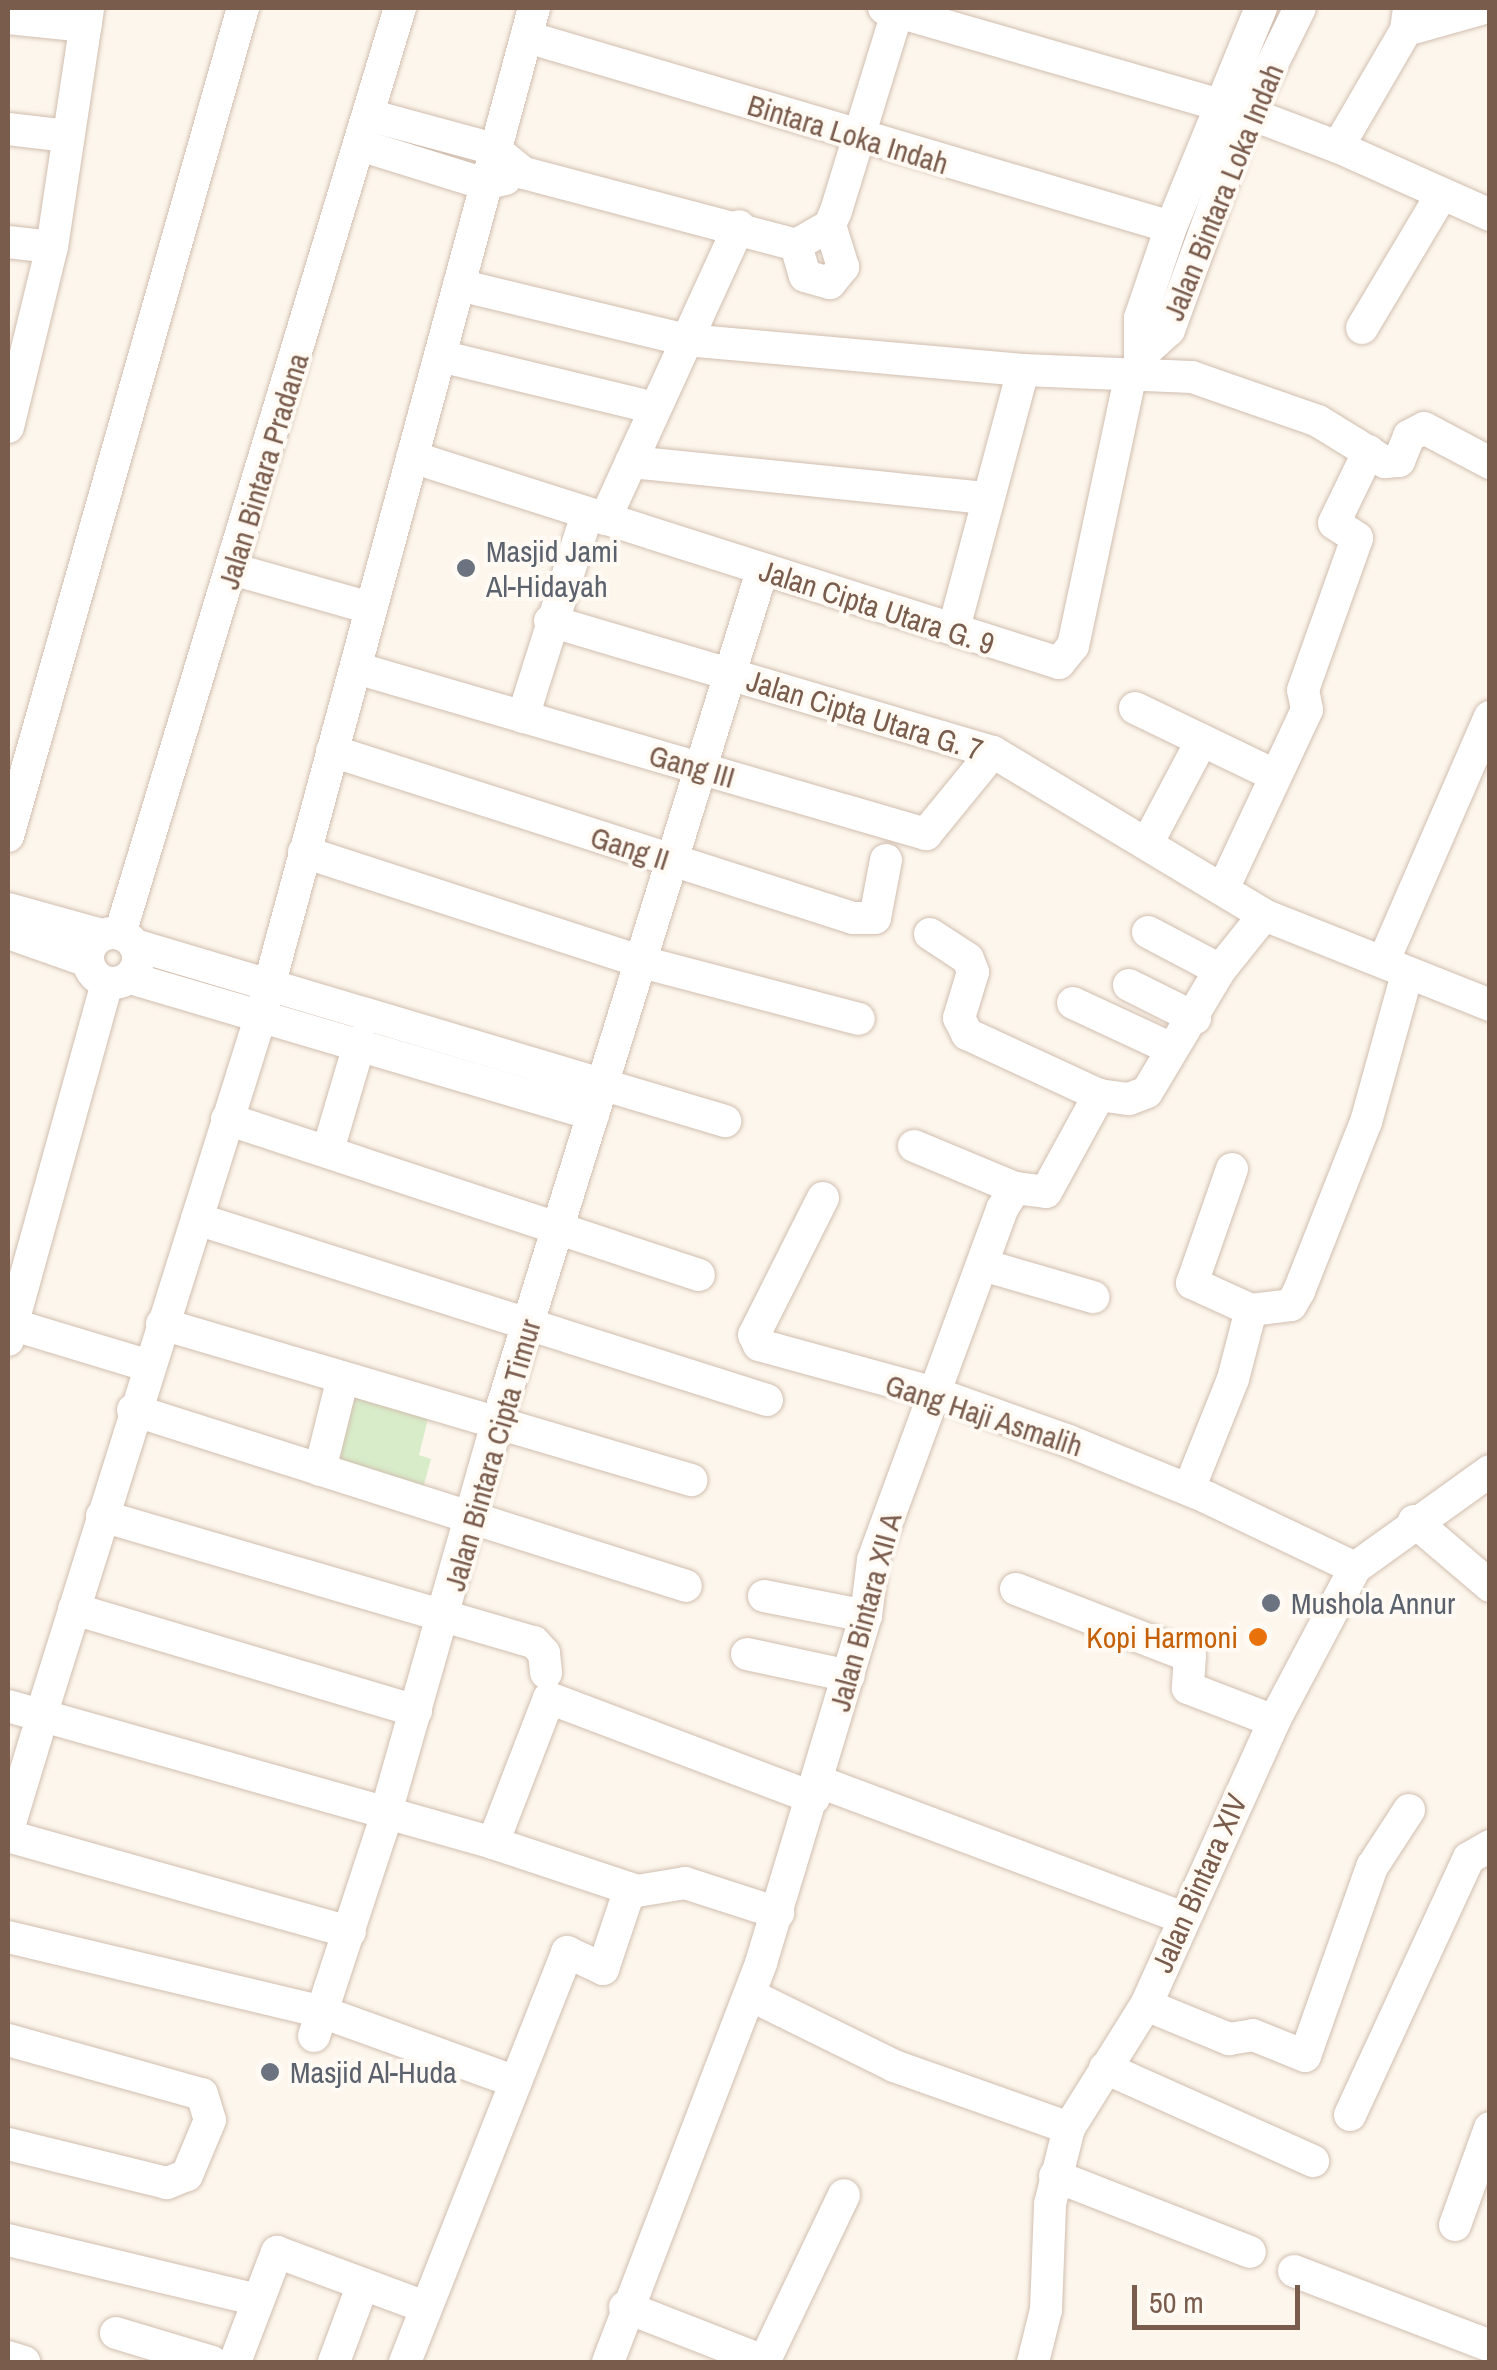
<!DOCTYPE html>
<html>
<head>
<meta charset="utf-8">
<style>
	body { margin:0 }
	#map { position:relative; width:1497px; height:2370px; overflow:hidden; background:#fdf6ec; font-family:"Archivo Narrow",sans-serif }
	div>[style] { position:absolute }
	.green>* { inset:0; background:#d8ecc9 }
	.roads { filter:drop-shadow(0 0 2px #d1beb0) drop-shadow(0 0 2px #d1beb0) }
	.minor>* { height:32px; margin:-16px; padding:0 16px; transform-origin:16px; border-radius:16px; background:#fff }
	.minor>.ring { margin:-16px; padding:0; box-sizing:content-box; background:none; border:32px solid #fff; border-radius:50% }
	.dots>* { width:28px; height:28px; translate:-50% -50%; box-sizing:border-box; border:5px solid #fffaf3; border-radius:50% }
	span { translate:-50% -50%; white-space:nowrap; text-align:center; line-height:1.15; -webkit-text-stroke:8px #fffaf3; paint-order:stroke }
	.street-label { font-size:30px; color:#7a5c4d }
	.worship-label { font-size:30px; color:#5b616d }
	.left { translate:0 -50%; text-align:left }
	.food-label { font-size:30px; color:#c56008 }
	.right { translate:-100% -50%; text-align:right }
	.frame { position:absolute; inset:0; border:10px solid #7a5c4d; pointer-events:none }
	.scale { position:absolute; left:1132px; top:2285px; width:168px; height:45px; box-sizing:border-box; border:5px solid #7a5c4d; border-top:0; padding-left:12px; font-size:30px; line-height:35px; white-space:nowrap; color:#7a5c4d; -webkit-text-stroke:8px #fffaf3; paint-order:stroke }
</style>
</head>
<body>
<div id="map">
	<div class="green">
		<i style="clip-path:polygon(343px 1390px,429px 1415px,419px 1455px,431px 1459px,422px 1492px,323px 1465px)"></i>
	</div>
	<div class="roads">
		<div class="minor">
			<i style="left:884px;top:8px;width:379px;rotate:16.1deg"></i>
			<i style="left:1248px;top:113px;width:96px;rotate:20.7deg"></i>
			<i style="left:1338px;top:147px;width:135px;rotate:-59.8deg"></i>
			<i style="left:1406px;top:30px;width:22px;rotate:-82deg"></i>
			<i style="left:8px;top:18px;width:78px;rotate:5.9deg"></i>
			<i style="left:1406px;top:30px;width:82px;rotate:-15.6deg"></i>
			<i style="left:527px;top:37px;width:671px;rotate:16.44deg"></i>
			<i style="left:372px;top:116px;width:126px;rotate:15.1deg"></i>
			<i style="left:494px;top:149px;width:38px;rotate:39deg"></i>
			<i style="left:524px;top:173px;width:281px;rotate:14.8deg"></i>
			<i style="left:796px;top:245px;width:39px;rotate:-30deg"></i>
			<i style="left:830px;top:225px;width:15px;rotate:-67deg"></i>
			<i style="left:836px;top:211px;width:207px;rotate:-72.9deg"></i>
			<i style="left:8px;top:129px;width:60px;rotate:6.7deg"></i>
			<i style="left:363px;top:146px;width:128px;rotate:17.3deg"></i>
			<i style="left:485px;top:184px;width:21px;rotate:-14deg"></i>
			<i style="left:1338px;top:147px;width:167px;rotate:24.1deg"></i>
			<i style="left:8px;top:242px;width:44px;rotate:6.5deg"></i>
			<i style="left:796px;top:245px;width:32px;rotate:74deg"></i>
			<i style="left:805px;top:276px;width:26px;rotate:16deg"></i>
			<i style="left:830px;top:283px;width:21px;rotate:-51deg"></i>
			<i style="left:843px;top:267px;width:44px;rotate:-107.2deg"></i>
			<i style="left:459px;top:285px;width:234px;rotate:13.6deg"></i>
			<i style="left:686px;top:340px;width:338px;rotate:5.1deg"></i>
			<i style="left:1023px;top:370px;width:169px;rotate:2.4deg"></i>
			<i style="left:1192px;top:377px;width:133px;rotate:19.2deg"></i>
			<i style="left:1318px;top:421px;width:79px;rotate:31.5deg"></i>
			<i style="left:1385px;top:462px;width:14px;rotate:-4deg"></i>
			<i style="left:1399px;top:461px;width:27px;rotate:-68deg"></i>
			<i style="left:1409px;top:436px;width:17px;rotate:-28deg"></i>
			<i style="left:1424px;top:428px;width:75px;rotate:27.9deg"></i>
			<i style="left:1362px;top:328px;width:156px;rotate:-59.2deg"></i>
			<i style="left:440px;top:356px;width:221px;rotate:13.6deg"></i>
			<i style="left:1140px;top:356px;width:39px;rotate:-42deg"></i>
			<i style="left:1169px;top:330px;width:231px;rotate:-70deg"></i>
			<i style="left:1248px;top:113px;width:117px;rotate:-63.7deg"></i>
			<i style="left:1140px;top:356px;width:38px;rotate:-90deg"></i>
			<i style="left:1140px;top:318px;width:96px;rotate:-71.2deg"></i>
			<i style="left:1171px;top:227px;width:237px;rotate:-67.7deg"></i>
			<i style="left:8px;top:427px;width:185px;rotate:-76.3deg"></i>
			<i style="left:52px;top:247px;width:242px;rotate:-81.4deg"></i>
			<i style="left:412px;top:457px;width:679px;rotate:17.66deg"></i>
			<i style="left:1059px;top:663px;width:22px;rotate:-51deg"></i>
			<i style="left:1073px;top:646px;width:274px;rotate:-78deg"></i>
			<i style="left:631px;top:462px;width:356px;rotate:5.8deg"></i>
			<i style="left:605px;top:519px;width:322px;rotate:-65.4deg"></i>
			<i style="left:232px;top:569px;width:144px;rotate:15.7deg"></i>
			<i style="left:550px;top:621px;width:462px;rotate:16.5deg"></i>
			<i style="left:993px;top:752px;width:316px;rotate:31deg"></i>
			<i style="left:1264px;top:915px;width:243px;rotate:21.7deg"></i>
			<i style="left:954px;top:628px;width:267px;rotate:-75deg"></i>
			<i style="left:356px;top:668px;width:594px;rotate:16.24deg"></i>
			<i style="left:926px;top:834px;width:106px;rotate:-50.7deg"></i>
			<i style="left:1135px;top:708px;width:143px;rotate:25.7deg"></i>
			<i style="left:523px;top:717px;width:213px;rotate:-72.5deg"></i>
			<i style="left:332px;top:751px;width:547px;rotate:17.77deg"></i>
			<i style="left:853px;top:918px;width:22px"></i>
			<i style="left:875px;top:918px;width:59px;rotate:-79.3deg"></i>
			<i style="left:8px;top:836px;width:861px;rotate:-74.16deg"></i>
			<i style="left:1148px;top:842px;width:115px;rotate:-62.1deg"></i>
			<i style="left:304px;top:852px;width:355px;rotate:18deg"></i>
			<i style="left:642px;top:962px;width:224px;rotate:14.7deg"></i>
			<i style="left:1223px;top:889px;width:198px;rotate:-64.9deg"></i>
			<i style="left:1307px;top:710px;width:20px;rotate:-101deg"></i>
			<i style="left:1303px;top:690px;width:161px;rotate:-70.4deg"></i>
			<i style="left:1357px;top:538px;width:27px;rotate:-147deg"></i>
			<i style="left:1334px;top:523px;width:80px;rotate:-64.1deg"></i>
			<i style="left:8px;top:909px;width:98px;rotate:15.5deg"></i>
			<i style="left:1148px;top:932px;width:81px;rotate:27.8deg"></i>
			<i class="ring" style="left:88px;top:933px;width:18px;height:18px"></i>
			<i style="left:8px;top:933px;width:85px;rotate:19.3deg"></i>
			<i style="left:120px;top:934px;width:967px;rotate:-73.18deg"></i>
			<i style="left:930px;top:934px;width:45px;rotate:33.3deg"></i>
			<i style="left:968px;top:959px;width:14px;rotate:69deg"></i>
			<i style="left:973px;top:972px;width:48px;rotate:106.9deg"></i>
			<i style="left:959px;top:1018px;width:18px;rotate:63deg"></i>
			<i style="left:967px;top:1034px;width:145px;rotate:24.8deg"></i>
			<i style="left:135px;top:945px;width:616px;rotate:16.61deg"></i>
			<i style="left:1385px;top:958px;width:263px;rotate:-66.5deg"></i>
			<i style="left:130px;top:978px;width:483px;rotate:16.4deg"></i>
			<i style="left:1129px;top:985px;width:74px;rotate:26.6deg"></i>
			<i style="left:1073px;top:1003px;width:109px;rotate:24.9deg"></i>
			<i style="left:227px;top:1119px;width:497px;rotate:18.3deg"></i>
			<i style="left:914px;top:1146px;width:109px;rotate:22.6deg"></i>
			<i style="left:328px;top:1150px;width:113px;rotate:-73.5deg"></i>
			<i style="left:1232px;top:1169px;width:121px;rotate:109.3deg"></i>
			<i style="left:1192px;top:1283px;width:65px;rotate:24.6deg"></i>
			<i style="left:823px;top:1198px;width:153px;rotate:116.7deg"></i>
			<i style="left:754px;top:1335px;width:11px;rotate:63deg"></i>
			<i style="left:759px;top:1345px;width:181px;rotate:15.3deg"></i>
			<i style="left:934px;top:1393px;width:143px;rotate:19.6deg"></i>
			<i style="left:1069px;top:1441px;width:148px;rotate:22.2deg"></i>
			<i style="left:1206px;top:1497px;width:165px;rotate:25.5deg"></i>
			<i style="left:197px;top:1219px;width:598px;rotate:17.62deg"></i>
			<i style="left:983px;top:1265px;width:115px;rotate:16.2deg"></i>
			<i style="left:162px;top:1324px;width:552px;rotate:16.43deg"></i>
			<i style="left:27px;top:1329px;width:124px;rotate:16.8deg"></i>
			<i style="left:8px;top:1340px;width:370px;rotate:-74.5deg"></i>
			<i style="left:133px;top:1410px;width:580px;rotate:17.65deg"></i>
			<i style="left:320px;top:1470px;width:92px;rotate:-76.1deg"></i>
			<i style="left:1189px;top:1489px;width:118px;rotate:-68.2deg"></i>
			<i style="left:1233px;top:1379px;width:71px;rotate:-75.4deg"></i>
			<i style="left:1251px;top:1310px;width:40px;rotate:-7.1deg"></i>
			<i style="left:1291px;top:1305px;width:16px;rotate:-60deg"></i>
			<i style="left:1299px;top:1291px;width:182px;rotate:-68.4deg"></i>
			<i style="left:1366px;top:1122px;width:154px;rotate:-74.5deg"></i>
			<i style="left:102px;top:1516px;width:450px;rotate:16.3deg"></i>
			<i style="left:534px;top:1642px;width:15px;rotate:48deg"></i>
			<i style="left:544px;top:1653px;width:20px;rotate:84deg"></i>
			<i style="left:1414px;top:1521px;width:100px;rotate:40.5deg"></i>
			<i style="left:1016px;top:1589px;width:186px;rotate:21.1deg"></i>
			<i style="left:1190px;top:1656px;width:32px;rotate:94deg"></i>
			<i style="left:1188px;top:1688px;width:92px;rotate:21deg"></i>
			<i style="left:764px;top:1596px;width:104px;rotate:11.1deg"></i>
			<i style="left:74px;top:1609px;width:357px;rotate:16.6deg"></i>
			<i style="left:747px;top:1654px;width:104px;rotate:12.2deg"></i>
			<i style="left:45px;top:1703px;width:724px;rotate:-72.57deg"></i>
			<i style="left:262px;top:1012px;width:1040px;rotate:-74.84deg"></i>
			<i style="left:8px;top:1706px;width:504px;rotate:15.77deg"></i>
			<i style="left:493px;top:1843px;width:152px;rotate:18.4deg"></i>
			<i style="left:637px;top:1891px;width:49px;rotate:-9.5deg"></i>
			<i style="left:685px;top:1883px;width:98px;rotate:17.9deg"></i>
			<i style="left:820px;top:1782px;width:385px;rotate:20.5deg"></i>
			<i style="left:391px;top:1795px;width:384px;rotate:-74.1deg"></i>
			<i style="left:496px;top:1426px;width:895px;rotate:-72.72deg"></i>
			<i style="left:8px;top:1830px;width:100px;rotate:-73.2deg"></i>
			<i style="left:8px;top:1836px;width:355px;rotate:15.7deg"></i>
			<i style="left:493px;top:1843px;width:155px;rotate:-68.9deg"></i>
			<i style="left:549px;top:1698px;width:283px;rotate:20.7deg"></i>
			<i style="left:8px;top:1937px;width:323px;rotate:13.4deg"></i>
			<i style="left:322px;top:2012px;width:206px;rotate:19.8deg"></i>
			<i style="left:750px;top:1995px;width:161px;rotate:26.2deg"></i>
			<i style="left:894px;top:2066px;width:186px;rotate:19.5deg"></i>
			<i style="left:1146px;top:2005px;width:90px;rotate:22.3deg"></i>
			<i style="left:1229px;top:2039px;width:24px;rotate:-9deg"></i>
			<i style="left:1253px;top:2035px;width:56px;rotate:22deg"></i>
			<i style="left:1305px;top:2056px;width:201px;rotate:-70.5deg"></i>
			<i style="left:1372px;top:1867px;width:68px;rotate:-57deg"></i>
			<i style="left:314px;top:2036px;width:218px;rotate:-71.8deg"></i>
			<i style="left:8px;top:2040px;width:201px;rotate:15.6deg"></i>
			<i style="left:202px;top:2094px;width:27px;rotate:73deg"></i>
			<i style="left:210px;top:2120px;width:60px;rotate:112.7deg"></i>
			<i style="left:187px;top:2175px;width:22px;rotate:158deg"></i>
			<i style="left:167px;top:2183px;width:164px;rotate:-166.2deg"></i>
			<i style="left:1105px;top:2068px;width:228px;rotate:24.1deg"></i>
			<i style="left:1350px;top:2115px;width:283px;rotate:-65.2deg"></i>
			<i style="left:1469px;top:1858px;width:24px;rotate:-30deg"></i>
			<i style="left:1055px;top:2176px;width:209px;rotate:21.3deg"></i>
			<i style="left:1455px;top:2225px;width:103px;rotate:-70.2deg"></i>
			<i style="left:8px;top:2240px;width:257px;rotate:13.5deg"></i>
			<i style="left:1294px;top:2271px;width:210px;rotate:20.9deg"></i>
			<i style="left:625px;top:2307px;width:151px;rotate:21.3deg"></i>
			<i style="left:116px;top:2333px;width:100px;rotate:16.8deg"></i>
			<i style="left:8px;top:2357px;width:17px;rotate:17deg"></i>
			<i style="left:235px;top:2362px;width:118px;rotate:-69.1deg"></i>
			<i style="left:277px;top:2252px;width:158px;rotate:20.4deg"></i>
			<i style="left:334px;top:2362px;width:83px;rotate:-69.6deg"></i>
			<i style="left:405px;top:2362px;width:441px;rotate:-68.4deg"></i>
			<i style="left:567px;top:1952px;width:40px;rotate:25deg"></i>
			<i style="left:603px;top:1969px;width:84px;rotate:-71.4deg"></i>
			<i style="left:608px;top:2362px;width:427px;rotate:-69deg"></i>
			<i style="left:761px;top:1963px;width:363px;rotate:-73.2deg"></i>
			<i style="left:866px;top:1616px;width:56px;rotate:-82.9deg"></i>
			<i style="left:873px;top:1560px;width:374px;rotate:-69.8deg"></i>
			<i style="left:1002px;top:1209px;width:25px;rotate:-58deg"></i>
			<i style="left:1015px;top:1188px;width:31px;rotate:7deg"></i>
			<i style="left:1046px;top:1192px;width:111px;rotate:-61.3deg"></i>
			<i style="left:1099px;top:1095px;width:30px;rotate:8deg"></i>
			<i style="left:1129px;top:1099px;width:19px;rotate:-21deg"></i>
			<i style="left:1147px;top:1092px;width:142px;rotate:-59.1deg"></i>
			<i style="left:1220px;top:970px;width:70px;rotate:-51.3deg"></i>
			<i style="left:764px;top:2362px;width:185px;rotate:-64.4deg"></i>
			<i style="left:1033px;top:2362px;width:54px;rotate:-76deg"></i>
			<i style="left:1046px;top:2310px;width:106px;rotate:-87.8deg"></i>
			<i style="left:1050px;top:2204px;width:78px;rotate:-76deg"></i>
			<i style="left:1069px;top:2128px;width:145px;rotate:-58deg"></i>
			<i style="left:1146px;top:2005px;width:312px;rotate:-65.7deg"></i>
			<i style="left:1274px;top:1721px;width:173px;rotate:-62.1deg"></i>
			<i style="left:1355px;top:1568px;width:166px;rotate:-35.7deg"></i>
		</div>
	</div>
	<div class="dots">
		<i style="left:466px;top:568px;background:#6b7280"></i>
		<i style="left:1271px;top:1603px;background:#6b7280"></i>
		<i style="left:1258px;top:1637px;background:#e8710a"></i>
		<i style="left:270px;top:2072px;background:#6b7280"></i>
	</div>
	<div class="street-label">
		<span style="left:848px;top:134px;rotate:17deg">Bintara Loka Indah</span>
		<span style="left:1223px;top:192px;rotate:-68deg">Jalan Bintara Loka Indah</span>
		<span style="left:263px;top:471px;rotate:-73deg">Jalan Bintara Pradana</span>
		<span style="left:877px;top:607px;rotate:18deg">Jalan Cipta Utara G. 9</span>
		<span style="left:865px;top:715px;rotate:17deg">Jalan Cipta Utara G. 7</span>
		<span style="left:692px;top:766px;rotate:16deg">Gang III</span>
		<span style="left:630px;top:848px;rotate:18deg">Gang II</span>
		<span style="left:984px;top:1415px;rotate:18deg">Gang Haji Asmalih</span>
		<span style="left:492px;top:1455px;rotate:-74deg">Jalan Bintara Cipta Timur</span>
		<span style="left:865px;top:1612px;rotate:-75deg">Jalan Bintara XII A</span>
		<span style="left:1199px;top:1883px;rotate:-66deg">Jalan Bintara XIV</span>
	</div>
	<div class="worship-label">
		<span class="left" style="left:486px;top:568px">Masjid Jami<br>Al-Hidayah</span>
		<span class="left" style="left:1291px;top:1603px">Mushola Annur</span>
		<span class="left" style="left:290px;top:2072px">Masjid Al-Huda</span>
	</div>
	<div class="food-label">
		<span class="right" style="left:1238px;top:1637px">Kopi Harmoni</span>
	</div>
	<div class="frame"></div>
	<div class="scale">50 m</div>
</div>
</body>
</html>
